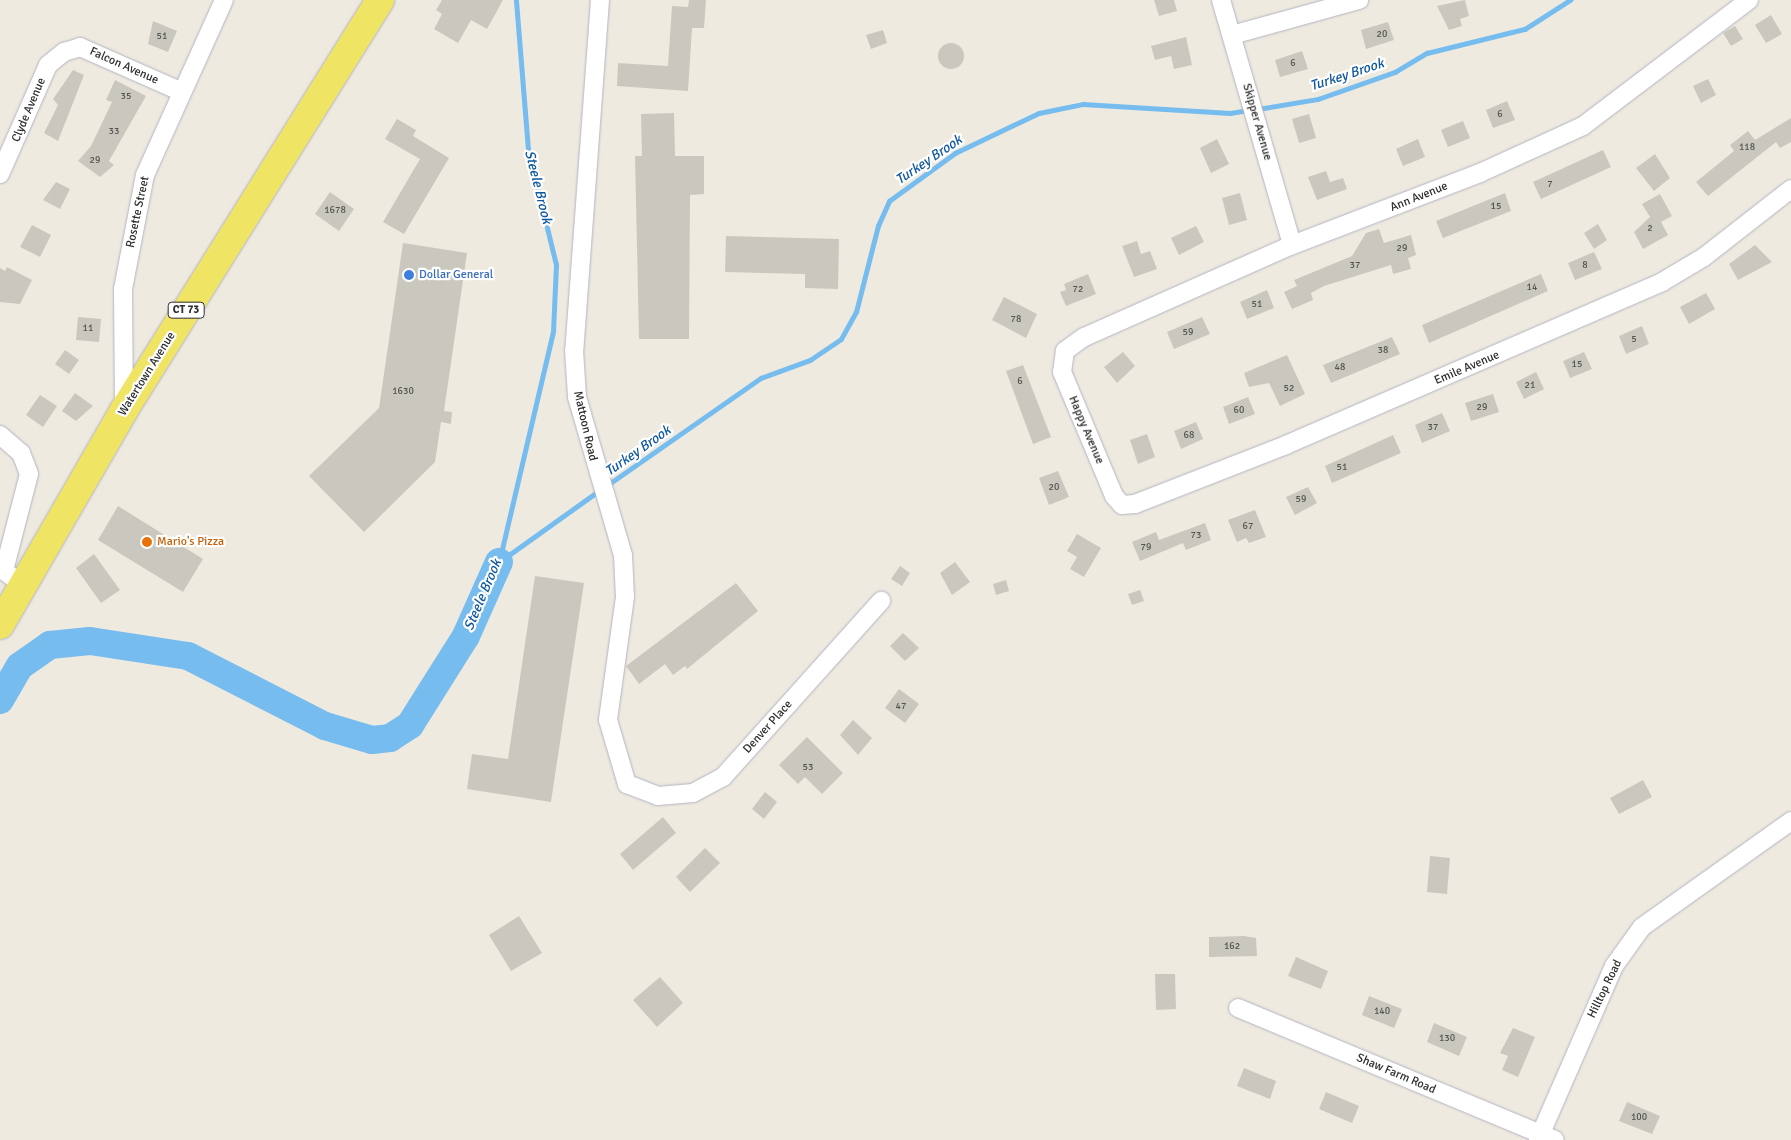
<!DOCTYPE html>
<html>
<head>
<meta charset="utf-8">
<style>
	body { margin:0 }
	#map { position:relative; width:1791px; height:1140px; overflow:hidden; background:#eeeae0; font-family:Signika,sans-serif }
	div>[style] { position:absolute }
	.stream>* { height:4.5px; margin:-2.25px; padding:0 2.25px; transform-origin:2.25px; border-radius:2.25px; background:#76bcee }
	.river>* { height:28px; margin:-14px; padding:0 14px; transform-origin:14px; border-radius:14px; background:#76bcee }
	.building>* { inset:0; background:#cac8be }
	.round { border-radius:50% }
	.roads { filter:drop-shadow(0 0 1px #b3b4c0) drop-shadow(0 0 1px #b3b4c0) }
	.minor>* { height:18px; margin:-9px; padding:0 9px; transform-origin:9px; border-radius:9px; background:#fff }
	.primary>* { height:28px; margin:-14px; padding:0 14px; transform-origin:14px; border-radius:14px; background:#f0e464 }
	.dots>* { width:14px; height:14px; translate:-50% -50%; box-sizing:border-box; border:2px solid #fff; border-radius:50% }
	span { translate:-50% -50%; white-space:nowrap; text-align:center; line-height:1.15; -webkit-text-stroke:4.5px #fff; paint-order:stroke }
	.number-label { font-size:10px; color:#545451 }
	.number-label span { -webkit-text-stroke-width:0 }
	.shield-label span { padding:1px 4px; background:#fff; border:1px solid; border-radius:4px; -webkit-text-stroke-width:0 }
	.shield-label { font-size:11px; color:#2d2d2d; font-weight:700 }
	.street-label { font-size:12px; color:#2d2d2d }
	.shop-label { font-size:12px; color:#366cbe }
	.left { translate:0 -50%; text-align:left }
	.food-label { font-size:12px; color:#c56008 }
	.water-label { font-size:14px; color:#0f58a0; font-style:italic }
</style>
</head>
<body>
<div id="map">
	<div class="stream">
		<i style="left:1258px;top:109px;width:61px;rotate:-9.5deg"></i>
		<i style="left:1318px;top:99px;width:82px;rotate:-19.3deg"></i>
		<i style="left:1395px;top:72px;width:37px;rotate:-31deg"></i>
		<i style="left:1427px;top:53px;width:101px;rotate:-13.8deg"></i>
		<i style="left:1525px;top:29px;width:54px;rotate:-32.8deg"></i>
		<i style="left:606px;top:486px;width:189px;rotate:-34.9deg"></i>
		<i style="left:761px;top:378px;width:52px;rotate:-20.2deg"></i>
		<i style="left:810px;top:360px;width:37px;rotate:-34deg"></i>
		<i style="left:841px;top:339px;width:31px;rotate:-61deg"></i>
		<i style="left:856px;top:312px;width:89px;rotate:-75.7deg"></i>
		<i style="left:878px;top:226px;width:27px;rotate:-66deg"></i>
		<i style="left:889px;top:201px;width:82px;rotate:-36deg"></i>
		<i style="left:955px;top:153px;width:93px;rotate:-25.5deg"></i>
		<i style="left:1039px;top:113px;width:45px;rotate:-11.6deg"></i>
		<i style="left:1083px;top:104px;width:147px;rotate:3.5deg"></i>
		<i style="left:1230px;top:113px;width:18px;rotate:-9deg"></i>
		<i style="left:499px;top:562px;width:124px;rotate:-35.5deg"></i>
		<i style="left:499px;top:562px;width:237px;rotate:-76.8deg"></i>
		<i style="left:553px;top:331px;width:66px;rotate:-87.4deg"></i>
		<i style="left:556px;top:265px;width:118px;rotate:-103.7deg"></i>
		<i style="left:528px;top:150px;width:150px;rotate:-94.6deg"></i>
	</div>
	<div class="river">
		<i style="left:0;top:700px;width:39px;rotate:-60deg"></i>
		<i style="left:20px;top:666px;width:37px;rotate:-35deg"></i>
		<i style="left:50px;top:645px;width:40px;rotate:-5.7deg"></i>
		<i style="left:90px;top:641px;width:99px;rotate:8.7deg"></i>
		<i style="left:188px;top:656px;width:154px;rotate:27.1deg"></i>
		<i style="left:325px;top:726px;width:49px;rotate:16.6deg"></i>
		<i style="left:372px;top:740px;width:18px;rotate:-6deg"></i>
		<i style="left:390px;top:738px;width:24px;rotate:-33deg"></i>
		<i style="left:410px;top:725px;width:105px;rotate:-57.8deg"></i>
		<i style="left:466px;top:636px;width:81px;rotate:-66deg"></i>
	</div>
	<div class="building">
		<i style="clip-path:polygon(442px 0,503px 0,487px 29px,471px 20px,458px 43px,434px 29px,442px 14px,436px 10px)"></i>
		<i style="clip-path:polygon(689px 0,706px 0,704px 28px,692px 28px,688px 91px,617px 86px,618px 63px,668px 66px,672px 6px,688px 7px)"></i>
		<i style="clip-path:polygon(1154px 0,1174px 0,1177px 11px,1159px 16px)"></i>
		<i style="clip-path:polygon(1465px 0,1469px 16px,1460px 19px,1462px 26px,1449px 30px,1437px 6px)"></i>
		<i style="clip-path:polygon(1771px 15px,1782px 34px,1766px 43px,1755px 25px)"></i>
		<i style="clip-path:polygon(153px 21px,177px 31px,168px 52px,148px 44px)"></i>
		<i style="clip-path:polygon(1388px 22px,1394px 40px,1366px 49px,1361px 30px)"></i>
		<i style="clip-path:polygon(1735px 26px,1743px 39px,1731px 46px,1723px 33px)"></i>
		<i style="clip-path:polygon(883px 30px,887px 43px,871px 49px,866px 35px)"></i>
		<i style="clip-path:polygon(1186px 37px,1192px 65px,1174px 69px,1171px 56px,1155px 60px,1151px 46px)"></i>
		<i class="round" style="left:938px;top:43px;width:26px;height:26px"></i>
		<i style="clip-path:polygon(1302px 51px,1308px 69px,1280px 77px,1275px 60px)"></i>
		<i style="clip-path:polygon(73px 70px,84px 75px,58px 141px,44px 133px,58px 105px,53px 99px)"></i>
		<i style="clip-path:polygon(1708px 79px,1716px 95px,1701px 103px,1693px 86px)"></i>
		<i style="clip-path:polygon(115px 80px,146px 96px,109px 161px,114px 165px,100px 177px,78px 161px,91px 146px,112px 102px,106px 100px)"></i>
		<i style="clip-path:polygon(1507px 101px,1515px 120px,1493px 128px,1486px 110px)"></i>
		<i style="clip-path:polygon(674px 113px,675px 156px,704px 156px,704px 194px,690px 195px,689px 339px,639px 339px,635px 156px,642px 156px,641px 114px)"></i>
		<i style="clip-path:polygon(1309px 114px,1316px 138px,1299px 143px,1292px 119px)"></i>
		<i style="clip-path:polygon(1791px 118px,1791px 142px,1780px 148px,1776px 142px,1708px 196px,1696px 182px,1734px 151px,1730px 145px,1748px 131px,1755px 140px)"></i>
		<i style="clip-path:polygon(397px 119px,416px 130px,413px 136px,449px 158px,404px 234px,383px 222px,420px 159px,385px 139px)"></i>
		<i style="clip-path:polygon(1463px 121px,1470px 138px,1448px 147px,1441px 130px)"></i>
		<i style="clip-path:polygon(1217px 139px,1229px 164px,1211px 173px,1200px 148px)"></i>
		<i style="clip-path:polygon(1418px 139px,1425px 157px,1403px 166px,1396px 149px)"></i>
		<i style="clip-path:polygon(1603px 150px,1611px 167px,1541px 199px,1533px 182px)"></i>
		<i style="clip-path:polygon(1655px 154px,1670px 178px,1654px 191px,1636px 168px)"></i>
		<i style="clip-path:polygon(1326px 171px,1330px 182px,1343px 178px,1347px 189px,1317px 200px,1308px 177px)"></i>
		<i style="clip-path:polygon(56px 182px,70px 189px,60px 209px,43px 200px)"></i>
		<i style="clip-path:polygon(330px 192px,354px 209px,339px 231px,315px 214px)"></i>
		<i style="clip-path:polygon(1240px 193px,1247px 220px,1229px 225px,1222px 198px)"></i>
		<i style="clip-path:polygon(1505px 193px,1511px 211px,1443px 238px,1436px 221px)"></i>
		<i style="clip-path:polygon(1660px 194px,1672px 216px,1661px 222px,1668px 235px,1643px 249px,1634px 232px,1650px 217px,1642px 204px)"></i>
		<i style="clip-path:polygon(1598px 224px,1607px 240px,1594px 249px,1584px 233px)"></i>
		<i style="clip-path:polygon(32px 225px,51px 235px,40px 257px,20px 247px)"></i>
		<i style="clip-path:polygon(1196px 226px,1204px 242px,1179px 255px,1171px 238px)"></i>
		<i style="clip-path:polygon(1379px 229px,1384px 243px,1411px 235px,1416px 255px,1408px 258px,1411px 269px,1393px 274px,1391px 265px,1324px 286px,1311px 293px,1313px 300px,1292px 309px,1284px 292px,1297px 286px,1294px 280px,1352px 256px,1366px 233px)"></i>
		<i style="clip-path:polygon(726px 236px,839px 239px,838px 289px,805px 288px,805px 274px,725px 272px)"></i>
		<i style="clip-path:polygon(1137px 241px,1141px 254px,1150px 251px,1157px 269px,1134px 277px,1122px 246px)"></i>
		<i style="clip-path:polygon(403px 243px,467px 253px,444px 411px,452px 412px,451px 424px,441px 422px,435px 462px,364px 532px,309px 476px,379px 408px)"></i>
		<i style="clip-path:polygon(1755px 245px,1772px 262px,1738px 280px,1729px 264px)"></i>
		<i style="clip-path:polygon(1594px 252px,1602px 269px,1575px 280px,1568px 263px)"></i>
		<i style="clip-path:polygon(7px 267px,32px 280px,20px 304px,0 302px,0 268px,5px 271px)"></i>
		<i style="clip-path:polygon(1088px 274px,1096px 294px,1066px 306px,1060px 292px,1066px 290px,1064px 284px)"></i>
		<i style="clip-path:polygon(1541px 274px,1548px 291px,1429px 343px,1422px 325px)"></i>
		<i style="clip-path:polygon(1267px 290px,1274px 308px,1247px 319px,1240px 302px)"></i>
		<i style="clip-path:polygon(1706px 293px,1715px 309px,1689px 324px,1680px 307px)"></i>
		<i style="clip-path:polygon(1004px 297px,1037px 314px,1026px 338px,992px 320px)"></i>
		<i style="clip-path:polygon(78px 317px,101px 319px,99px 342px,76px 340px)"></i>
		<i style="clip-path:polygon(1202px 317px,1210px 334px,1174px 349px,1167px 332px)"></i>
		<i style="clip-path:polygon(1642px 326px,1649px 344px,1626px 354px,1619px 336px)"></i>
		<i style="clip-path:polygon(1392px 337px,1400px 354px,1331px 383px,1323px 365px)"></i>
		<i style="clip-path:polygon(65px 350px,79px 360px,69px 374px,55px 364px)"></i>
		<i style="clip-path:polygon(1123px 352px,1135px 366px,1117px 383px,1104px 367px)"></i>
		<i style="clip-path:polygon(1584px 352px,1592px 369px,1570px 378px,1563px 361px)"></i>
		<i style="clip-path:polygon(1287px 355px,1305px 394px,1280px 406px,1269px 383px,1249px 387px,1244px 373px)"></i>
		<i style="clip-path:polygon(1023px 365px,1051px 437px,1033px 444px,1006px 371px)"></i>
		<i style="clip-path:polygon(1536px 372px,1544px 389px,1524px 399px,1516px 382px)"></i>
		<i style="clip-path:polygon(75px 393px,93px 406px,76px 421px,62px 411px)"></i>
		<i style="clip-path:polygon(1493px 394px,1499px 412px,1471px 421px,1465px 403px)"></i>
		<i style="clip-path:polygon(40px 395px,57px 406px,43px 427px,26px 415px)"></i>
		<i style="clip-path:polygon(1248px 397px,1255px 414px,1229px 424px,1223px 407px)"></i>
		<i style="clip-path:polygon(1442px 413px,1450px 431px,1422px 443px,1415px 425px)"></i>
		<i style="clip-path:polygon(1196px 422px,1203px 439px,1181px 449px,1174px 431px)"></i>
		<i style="clip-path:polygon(1147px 434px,1155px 457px,1138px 464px,1130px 440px)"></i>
		<i style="clip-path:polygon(1393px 435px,1401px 453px,1332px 483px,1325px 466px)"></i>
		<i style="clip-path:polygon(1058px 471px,1069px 497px,1049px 505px,1039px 478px)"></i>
		<i style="clip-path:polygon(1308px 487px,1317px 503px,1295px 515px,1286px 497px)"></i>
		<i style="clip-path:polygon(118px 506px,203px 559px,183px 592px,98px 540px)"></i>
		<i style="clip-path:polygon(1255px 510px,1266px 537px,1249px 543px,1246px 538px,1237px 542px,1228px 520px)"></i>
		<i style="clip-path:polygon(1205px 523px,1211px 540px,1186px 550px,1183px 543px,1140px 561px,1132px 542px,1156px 532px,1159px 540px)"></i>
		<i style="clip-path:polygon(1077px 534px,1101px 548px,1084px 577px,1070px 569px,1077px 557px,1067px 551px)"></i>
		<i style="clip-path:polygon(94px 554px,120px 590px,101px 603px,76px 568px)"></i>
		<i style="clip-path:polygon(955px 562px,970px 582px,952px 595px,940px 573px)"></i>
		<i style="clip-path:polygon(900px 566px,910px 573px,902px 586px,891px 579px)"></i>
		<i style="clip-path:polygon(535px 576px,584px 583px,551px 802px,467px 789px,472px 754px,508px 759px)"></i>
		<i style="clip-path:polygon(1006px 580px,1009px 591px,996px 595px,993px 584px)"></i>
		<i style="clip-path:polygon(736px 583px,758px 611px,687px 669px,685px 666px,673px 675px,665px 664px,639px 684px,626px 666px)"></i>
		<i style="clip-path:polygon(1140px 590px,1144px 601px,1132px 605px,1128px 594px)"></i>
		<i style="clip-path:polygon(903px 633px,919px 648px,905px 661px,890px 646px)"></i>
		<i style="clip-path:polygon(899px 689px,919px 704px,905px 723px,885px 708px)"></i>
		<i style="clip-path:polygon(853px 720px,872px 738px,858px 755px,840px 735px)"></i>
		<i style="clip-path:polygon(807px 737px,843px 773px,822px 794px,805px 777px,798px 784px,779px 765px)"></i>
		<i style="clip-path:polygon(1643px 780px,1652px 797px,1619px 814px,1610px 798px)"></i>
		<i style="clip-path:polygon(765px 792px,777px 802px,764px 819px,752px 809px)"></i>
		<i style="clip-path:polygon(663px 817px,676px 833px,633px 870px,620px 854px)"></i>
		<i style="clip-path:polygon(705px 848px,720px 863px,690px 892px,676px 877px)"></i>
		<i style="clip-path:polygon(1430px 856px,1450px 858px,1447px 894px,1427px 892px)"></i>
		<i style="clip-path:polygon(519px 916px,542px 953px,511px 971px,489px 935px)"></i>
		<i style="clip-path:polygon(1244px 936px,1256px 938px,1257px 956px,1209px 957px,1209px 937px)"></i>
		<i style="clip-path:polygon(1296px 957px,1328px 971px,1321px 989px,1288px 976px)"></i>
		<i style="clip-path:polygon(1155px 974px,1175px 974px,1176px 1009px,1156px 1010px)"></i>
		<i style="clip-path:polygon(660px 977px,683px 1003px,657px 1027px,633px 1000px)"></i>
		<i style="clip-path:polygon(1369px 996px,1402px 1009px,1394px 1028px,1362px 1015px)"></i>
		<i style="clip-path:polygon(1434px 1023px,1467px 1037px,1459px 1056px,1427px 1042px)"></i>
		<i style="clip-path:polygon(1513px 1028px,1535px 1037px,1518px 1077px,1502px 1070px,1508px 1056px,1500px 1053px)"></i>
		<i style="clip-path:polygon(1244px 1068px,1276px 1081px,1270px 1099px,1237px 1086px)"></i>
		<i style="clip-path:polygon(1326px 1092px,1359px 1106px,1352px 1123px,1319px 1109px)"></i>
		<i style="clip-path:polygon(1627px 1102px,1660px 1116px,1652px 1134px,1619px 1121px)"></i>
	</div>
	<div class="roads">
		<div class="minor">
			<i style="left:600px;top:0;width:351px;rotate:94.2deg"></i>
			<i style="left:574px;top:350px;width:47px;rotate:86.3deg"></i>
			<i style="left:577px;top:397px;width:165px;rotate:73.8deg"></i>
			<i style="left:623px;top:555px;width:42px;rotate:87.3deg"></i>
			<i style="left:625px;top:597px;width:124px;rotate:97.9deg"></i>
			<i style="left:608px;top:720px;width:67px;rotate:73.5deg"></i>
			<i style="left:627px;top:784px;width:33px;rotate:21deg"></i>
			<i style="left:658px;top:796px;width:35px;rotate:-5deg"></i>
			<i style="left:693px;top:793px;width:34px;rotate:-28deg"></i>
			<i style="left:723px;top:777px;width:237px;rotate:-48.1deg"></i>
			<i style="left:1221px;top:0;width:255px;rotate:73.8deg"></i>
			<i style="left:1749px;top:0;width:208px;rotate:142.8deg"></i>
			<i style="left:1583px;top:126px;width:113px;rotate:155.5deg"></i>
			<i style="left:1480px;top:173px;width:201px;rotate:159deg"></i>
			<i style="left:1292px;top:245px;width:227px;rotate:156.1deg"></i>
			<i style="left:1084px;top:337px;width:24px;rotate:144deg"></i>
			<i style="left:1065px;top:351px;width:21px;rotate:98deg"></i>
			<i style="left:1062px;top:372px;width:134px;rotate:67.2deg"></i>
			<i style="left:1114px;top:496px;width:12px;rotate:48deg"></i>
			<i style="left:1122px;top:505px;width:13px;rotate:-4deg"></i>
			<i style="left:1135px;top:504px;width:162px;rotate:-21.3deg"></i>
			<i style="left:1286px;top:445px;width:410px;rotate:-23.4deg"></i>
			<i style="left:1662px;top:282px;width:49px;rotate:-30.8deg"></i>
			<i style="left:1704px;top:257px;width:110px;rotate:-38deg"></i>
			<i style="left:1232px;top:35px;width:132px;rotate:-15.4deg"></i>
			<i style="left:0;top:174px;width:119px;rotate:-66.2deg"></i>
			<i style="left:48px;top:65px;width:21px;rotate:-39deg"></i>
			<i style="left:64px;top:52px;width:17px;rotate:-17deg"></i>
			<i style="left:80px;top:47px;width:111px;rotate:23.8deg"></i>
			<i style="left:124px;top:407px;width:118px;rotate:-90.5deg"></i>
			<i style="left:123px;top:289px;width:116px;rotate:-79.1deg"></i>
			<i style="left:145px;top:175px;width:192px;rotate:-65.7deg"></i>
			<i style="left:0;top:435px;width:28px;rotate:41deg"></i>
			<i style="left:21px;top:453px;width:22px;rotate:69deg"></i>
			<i style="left:29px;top:474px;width:100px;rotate:104.5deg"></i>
			<i style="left:4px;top:571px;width:27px;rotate:36deg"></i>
			<i style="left:1238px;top:1008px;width:343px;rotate:22.6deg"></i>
			<i style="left:1538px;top:1140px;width:190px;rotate:-66.4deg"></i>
			<i style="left:1614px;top:966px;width:48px;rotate:-54.3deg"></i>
			<i style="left:1642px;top:927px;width:183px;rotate:-35.4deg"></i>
		</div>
		<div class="primary">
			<i style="left:0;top:625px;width:248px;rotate:-60deg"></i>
			<i style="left:124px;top:410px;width:483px;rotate:-58deg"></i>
		</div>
	</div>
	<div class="dots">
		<i style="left:409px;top:275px;background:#3f7fe0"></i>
		<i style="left:147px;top:542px;background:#e8710a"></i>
	</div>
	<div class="number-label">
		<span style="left:1382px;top:35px">20</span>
		<span style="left:162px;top:37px">51</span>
		<span style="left:1293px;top:64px">6</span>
		<span style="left:126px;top:97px">35</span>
		<span style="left:1500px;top:115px">6</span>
		<span style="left:114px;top:132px">33</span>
		<span style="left:1747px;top:148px">118</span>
		<span style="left:95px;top:161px">29</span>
		<span style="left:1550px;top:185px">7</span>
		<span style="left:1496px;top:207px">15</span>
		<span style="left:335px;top:211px">1678</span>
		<span style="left:1650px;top:229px">2</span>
		<span style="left:1402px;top:249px">29</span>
		<span style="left:1355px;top:266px">37</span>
		<span style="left:1585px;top:266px">8</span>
		<span style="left:1532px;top:288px">14</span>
		<span style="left:1078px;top:290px">72</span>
		<span style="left:1257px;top:305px">51</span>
		<span style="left:1016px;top:320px">78</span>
		<span style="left:88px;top:329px">11</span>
		<span style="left:1188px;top:333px">59</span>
		<span style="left:1634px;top:340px">5</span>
		<span style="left:1383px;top:351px">38</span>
		<span style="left:1577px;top:365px">15</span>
		<span style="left:1340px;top:368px">48</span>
		<span style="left:1020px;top:382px">6</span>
		<span style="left:1530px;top:386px">21</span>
		<span style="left:1289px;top:389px">52</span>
		<span style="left:403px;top:392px">1630</span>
		<span style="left:1482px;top:408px">29</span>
		<span style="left:1239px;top:411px">60</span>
		<span style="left:1433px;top:428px">37</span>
		<span style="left:1189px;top:436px">68</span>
		<span style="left:1342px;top:468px">51</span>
		<span style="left:1054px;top:488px">20</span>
		<span style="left:1301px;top:500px">59</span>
		<span style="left:1248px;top:527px">67</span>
		<span style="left:1196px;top:536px">73</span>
		<span style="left:1146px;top:548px">79</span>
		<span style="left:901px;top:707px">47</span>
		<span style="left:808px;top:768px">53</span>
		<span style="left:1232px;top:947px">162</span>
		<span style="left:1382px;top:1012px">140</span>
		<span style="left:1447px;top:1039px">130</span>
		<span style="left:1639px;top:1118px">100</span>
	</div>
	<div class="shield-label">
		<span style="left:186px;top:310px">CT 73</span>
	</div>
	<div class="street-label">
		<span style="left:124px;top:66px;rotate:24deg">Falcon Avenue</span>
		<span style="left:29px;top:110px;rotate:-67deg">Clyde Avenue</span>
		<span style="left:1257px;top:122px;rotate:74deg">Skipper Avenue</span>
		<span style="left:1419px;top:197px;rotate:-22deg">Ann Avenue</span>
		<span style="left:138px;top:212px;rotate:-78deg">Rosette Street</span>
		<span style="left:1467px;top:368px;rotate:-23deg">Emile Avenue</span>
		<span style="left:147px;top:374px;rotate:-58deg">Watertown Avenue</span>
		<span style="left:585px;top:426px;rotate:77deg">Mattoon Road</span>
		<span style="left:1086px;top:430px;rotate:67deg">Happy Avenue</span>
		<span style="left:768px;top:727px;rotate:-48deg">Denver Place</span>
		<span style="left:1605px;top:989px;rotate:-64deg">Hilltop Road</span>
		<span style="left:1396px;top:1074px;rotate:23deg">Shaw Farm Road</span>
	</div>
	<div class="shop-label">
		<span class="left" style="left:419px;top:275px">Dollar General</span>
	</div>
	<div class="food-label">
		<span class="left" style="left:157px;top:542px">Mario's Pizza</span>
	</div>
	<div class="water-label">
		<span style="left:1347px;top:75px;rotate:-18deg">Turkey Brook</span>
		<span style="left:929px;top:160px;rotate:-34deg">Turkey Brook</span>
		<span style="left:538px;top:187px;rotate:76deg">Steele Brook</span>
		<span style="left:638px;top:451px;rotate:-35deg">Turkey Brook</span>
		<span style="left:483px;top:595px;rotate:-67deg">Steele Brook</span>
	</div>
</div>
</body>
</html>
